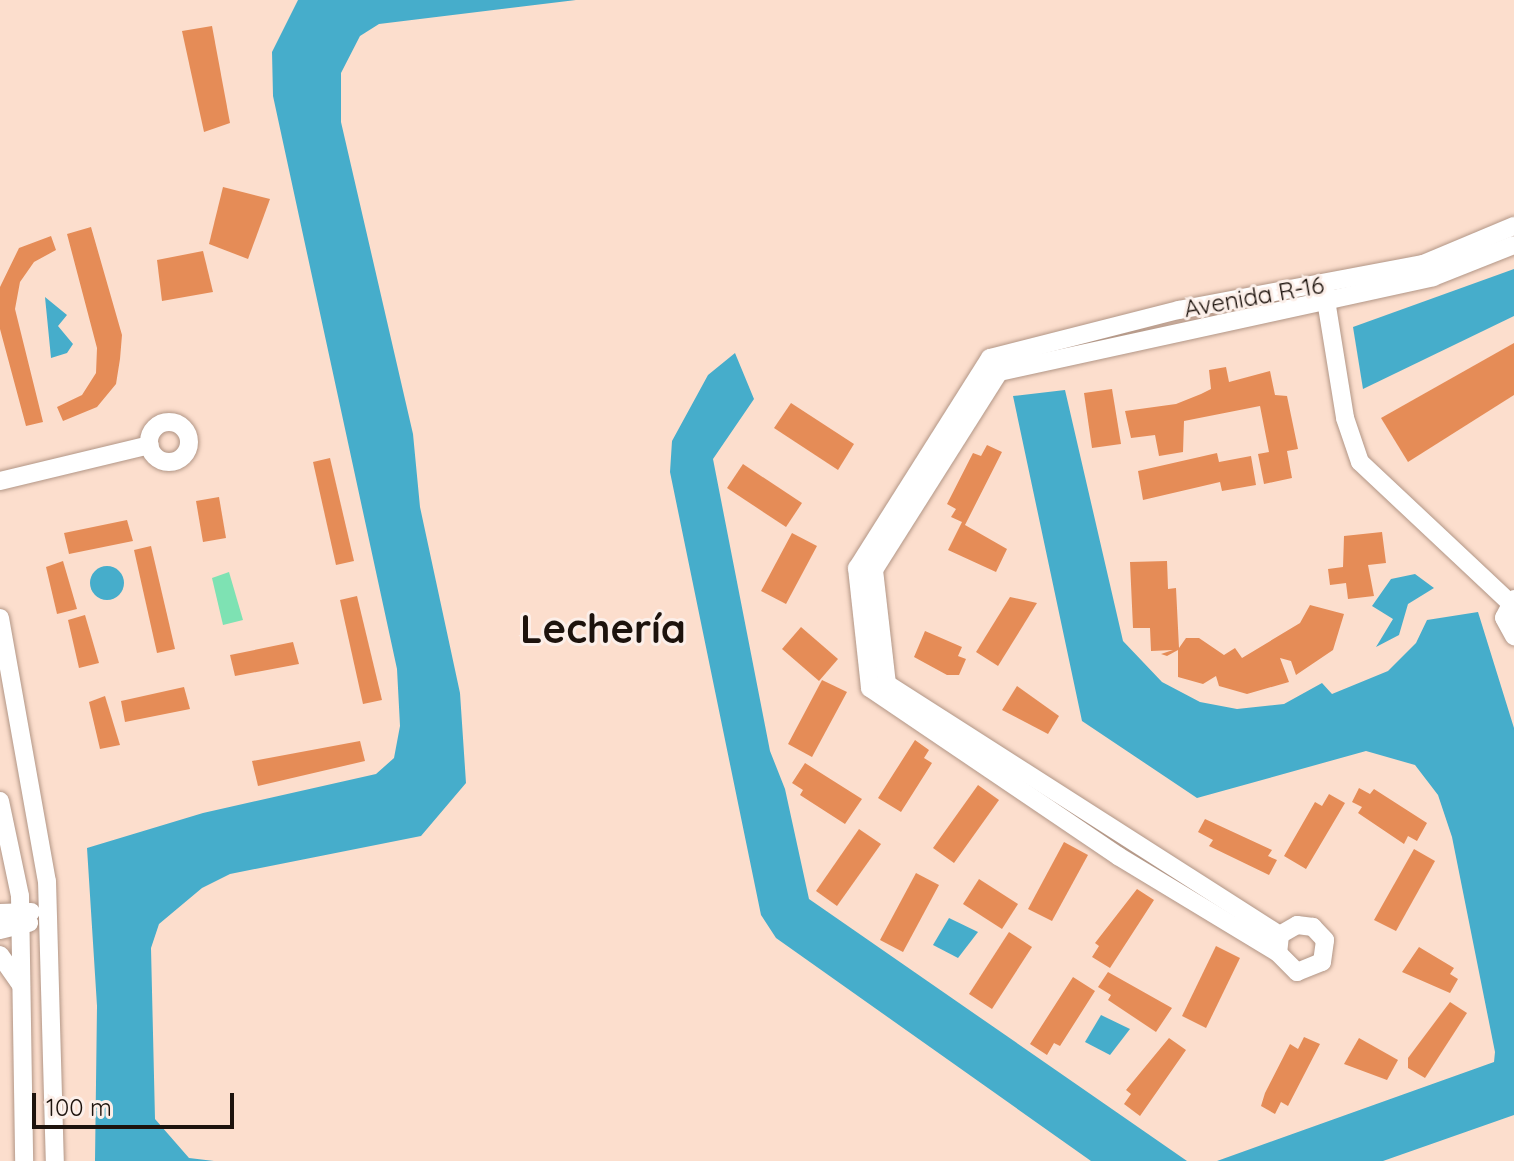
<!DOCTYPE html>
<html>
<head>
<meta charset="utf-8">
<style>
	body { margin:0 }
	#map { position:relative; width:1514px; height:1161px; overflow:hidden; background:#fcdecd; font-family:Quicksand,sans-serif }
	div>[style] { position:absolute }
	.green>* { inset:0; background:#7ee2b3 }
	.water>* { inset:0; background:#46adcb }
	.round { border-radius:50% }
	.building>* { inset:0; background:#e58c57 }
	.roads { filter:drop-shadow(0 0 2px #b29686) drop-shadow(0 0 2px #b29686) }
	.minor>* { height:18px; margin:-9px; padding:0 9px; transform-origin:9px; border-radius:9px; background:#fff }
	.minor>.ring { margin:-9px; padding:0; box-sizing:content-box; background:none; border:18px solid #fff; border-radius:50% }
	span { translate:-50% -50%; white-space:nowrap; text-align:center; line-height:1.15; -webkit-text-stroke:6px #fcefe9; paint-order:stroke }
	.street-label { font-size:24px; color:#1d130d }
	.town-label { font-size:40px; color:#1d130d; font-weight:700 }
	.scale { position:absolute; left:32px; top:1093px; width:202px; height:36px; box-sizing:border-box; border:4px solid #1d130d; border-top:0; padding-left:10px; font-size:24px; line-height:28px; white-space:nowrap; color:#1d130d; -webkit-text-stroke:6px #fcefe9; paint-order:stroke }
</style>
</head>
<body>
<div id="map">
	<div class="green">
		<i style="clip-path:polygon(229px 572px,243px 620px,223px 625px,212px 578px)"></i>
	</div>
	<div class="water">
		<i style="clip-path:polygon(298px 0,576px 0,379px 24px,360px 36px,341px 73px,341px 122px,413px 434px,420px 507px,460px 693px,466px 783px,421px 836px,230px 874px,202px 888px,159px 924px,151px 948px,155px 1119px,189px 1158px,214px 1161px,95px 1161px,97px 1006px,87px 848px,203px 813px,376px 774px,394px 758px,400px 726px,397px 669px,273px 96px,272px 52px)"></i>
		<i style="clip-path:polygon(1514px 269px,1514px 316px,1363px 389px,1353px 327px)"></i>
		<i style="clip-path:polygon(45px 297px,67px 315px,58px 326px,73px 344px,67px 353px,51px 358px)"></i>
		<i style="clip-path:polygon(735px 353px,754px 399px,713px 459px,770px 751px,785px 789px,809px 899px,1187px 1161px,1091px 1161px,776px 938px,761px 915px,670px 472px,672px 441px,708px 375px)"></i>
		<i style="clip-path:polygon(1065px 390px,1123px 641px,1162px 682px,1200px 702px,1237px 709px,1284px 704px,1322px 683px,1332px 694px,1388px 671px,1416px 643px,1427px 620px,1478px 612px,1514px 728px,1514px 1115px,1383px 1161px,1217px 1161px,1494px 1062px,1495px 1052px,1452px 837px,1438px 795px,1415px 765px,1366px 751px,1197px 798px,1082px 721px,1013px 396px)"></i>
		<i class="round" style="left:90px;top:566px;width:34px;height:34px"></i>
		<i style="clip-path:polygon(1415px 574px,1434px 588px,1408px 604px,1399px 635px,1376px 647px,1393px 619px,1372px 606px,1391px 579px)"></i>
		<i style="clip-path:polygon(949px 918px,978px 932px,958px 958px,933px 945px)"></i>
		<i style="clip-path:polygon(1101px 1015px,1130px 1029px,1110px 1055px,1085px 1042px)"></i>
	</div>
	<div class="building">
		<i style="clip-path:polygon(212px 26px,230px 123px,204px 132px,182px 31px)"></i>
		<i style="clip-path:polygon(223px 187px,270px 199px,248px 259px,209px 244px)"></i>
		<i style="clip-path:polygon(91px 227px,122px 335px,120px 359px,116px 384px,97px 407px,63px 421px,57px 407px,82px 395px,96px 373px,97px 348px,67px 234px)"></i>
		<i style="clip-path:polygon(51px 236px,56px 250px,34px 262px,20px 282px,15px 309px,43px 422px,26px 426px,0 329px,0 287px,19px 248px)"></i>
		<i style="clip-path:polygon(203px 251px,213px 292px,162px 301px,157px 260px)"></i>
		<i style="clip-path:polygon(1514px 343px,1514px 395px,1408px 462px,1381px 418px)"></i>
		<i style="clip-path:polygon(1226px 367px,1229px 382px,1270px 371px,1275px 395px,1287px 396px,1298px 449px,1287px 451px,1292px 478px,1264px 484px,1258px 454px,1269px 452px,1260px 406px,1184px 421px,1183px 452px,1159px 456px,1155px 435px,1131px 438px,1125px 411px,1176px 404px,1201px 394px,1211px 389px,1209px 370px)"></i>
		<i style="clip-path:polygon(1112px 389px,1121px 444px,1092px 448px,1084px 393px)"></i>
		<i style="clip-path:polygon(791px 403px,854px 444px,838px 470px,774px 428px)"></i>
		<i style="clip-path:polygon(987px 445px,1002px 452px,965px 525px,1007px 549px,996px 572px,948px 550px,962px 522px,951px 517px,956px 509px,947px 504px,973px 453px,981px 456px)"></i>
		<i style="clip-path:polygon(1217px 453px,1219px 462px,1251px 456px,1256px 485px,1222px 491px,1220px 482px,1143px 500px,1138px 471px)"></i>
		<i style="clip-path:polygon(330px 458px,354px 561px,336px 565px,313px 462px)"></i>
		<i style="clip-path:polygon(743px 464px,802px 503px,786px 527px,727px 488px)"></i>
		<i style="clip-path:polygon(219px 497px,226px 538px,203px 542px,196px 501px)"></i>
		<i style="clip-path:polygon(127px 520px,133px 541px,69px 554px,64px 533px)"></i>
		<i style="clip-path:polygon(1382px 532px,1386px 563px,1368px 565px,1374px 596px,1348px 599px,1346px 583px,1330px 585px,1328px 569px,1343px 567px,1344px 536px)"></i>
		<i style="clip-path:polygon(792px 533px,817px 546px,786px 604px,761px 591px)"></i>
		<i style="clip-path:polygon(151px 546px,175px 649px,157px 653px,134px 550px)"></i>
		<i style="clip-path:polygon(63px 561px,77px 609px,57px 614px,46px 567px)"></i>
		<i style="clip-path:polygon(1167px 561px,1168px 589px,1176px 588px,1179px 648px,1186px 638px,1199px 638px,1224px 655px,1235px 648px,1242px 658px,1300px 623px,1310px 605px,1344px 614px,1333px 650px,1296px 675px,1291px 661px,1280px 658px,1289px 682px,1247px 694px,1219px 686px,1216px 676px,1203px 684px,1178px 677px,1178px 650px,1167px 656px,1161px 654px,1173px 650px,1151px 651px,1150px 628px,1133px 628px,1130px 562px)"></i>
		<i style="clip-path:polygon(357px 596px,382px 700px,363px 704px,340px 600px)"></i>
		<i style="clip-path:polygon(1010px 597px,1037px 603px,998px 666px,976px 652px)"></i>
		<i style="clip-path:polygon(85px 615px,99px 663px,79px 668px,68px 620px)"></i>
		<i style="clip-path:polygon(801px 627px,838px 659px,819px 681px,782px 649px)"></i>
		<i style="clip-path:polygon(925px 631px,962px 647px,958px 656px,966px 659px,959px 675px,947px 675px,914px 657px)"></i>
		<i style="clip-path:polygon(293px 642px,299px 664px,235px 676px,230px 655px)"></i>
		<i style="clip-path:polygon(822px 680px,847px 692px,812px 757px,788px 744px)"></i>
		<i style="clip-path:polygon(1017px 686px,1059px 716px,1048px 734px,1002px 710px)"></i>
		<i style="clip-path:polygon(184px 687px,190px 709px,125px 722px,121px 701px)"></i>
		<i style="clip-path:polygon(105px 696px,120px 745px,100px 749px,89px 702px)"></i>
		<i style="clip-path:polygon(915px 740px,929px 750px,924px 758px,932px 763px,901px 812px,878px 798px)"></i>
		<i style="clip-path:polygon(360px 741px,365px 761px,258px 786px,252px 761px)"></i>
		<i style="clip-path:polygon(805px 763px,862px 799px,845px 824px,800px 795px,803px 790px,792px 783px)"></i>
		<i style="clip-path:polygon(978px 785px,999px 800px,954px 863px,933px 848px)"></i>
		<i style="clip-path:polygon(1359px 788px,1370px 794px,1374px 789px,1427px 823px,1417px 841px,1408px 836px,1404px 844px,1358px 813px,1362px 807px,1352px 802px)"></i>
		<i style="clip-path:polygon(1329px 794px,1345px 803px,1306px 869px,1284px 856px,1315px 802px,1322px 806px)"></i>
		<i style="clip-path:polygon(1205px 819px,1272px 850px,1268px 856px,1277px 860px,1269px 875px,1209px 846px,1213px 840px,1198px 832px)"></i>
		<i style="clip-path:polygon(859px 829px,881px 844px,837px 906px,816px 891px)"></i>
		<i style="clip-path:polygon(1064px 842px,1088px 855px,1052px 921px,1028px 909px)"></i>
		<i style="clip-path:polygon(1414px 849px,1435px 861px,1396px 931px,1374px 920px)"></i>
		<i style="clip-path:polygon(916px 873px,939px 885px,903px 952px,880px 940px)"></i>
		<i style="clip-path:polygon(979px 879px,1018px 904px,1002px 929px,963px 904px)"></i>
		<i style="clip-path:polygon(1137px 889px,1154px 900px,1110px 968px,1092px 957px,1099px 946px,1095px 943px)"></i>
		<i style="clip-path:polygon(1009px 932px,1032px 947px,992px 1009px,969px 994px)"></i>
		<i style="clip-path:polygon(1216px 946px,1240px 958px,1206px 1028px,1182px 1016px)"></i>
		<i style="clip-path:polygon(1419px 947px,1454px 968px,1450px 974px,1458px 979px,1450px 993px,1402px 972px)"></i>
		<i style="clip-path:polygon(1108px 972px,1172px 1008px,1156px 1032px,1108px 1000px,1111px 995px,1098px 987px)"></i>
		<i style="clip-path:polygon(1073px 977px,1095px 991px,1060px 1046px,1054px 1043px,1047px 1055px,1030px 1044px)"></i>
		<i style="clip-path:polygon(1450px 1002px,1467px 1013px,1425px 1078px,1408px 1068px,1408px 1058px)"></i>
		<i style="clip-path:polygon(1304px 1037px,1320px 1044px,1288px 1106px,1281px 1102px,1275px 1114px,1261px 1106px,1265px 1093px,1290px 1044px,1298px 1049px)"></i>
		<i style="clip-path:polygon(1169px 1038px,1186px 1050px,1140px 1116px,1124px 1104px,1131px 1094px,1126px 1090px)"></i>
		<i style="clip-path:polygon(1359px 1038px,1398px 1060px,1387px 1080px,1344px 1064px)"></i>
	</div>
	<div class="roads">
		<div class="minor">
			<i style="left:1325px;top:294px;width:126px;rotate:80.8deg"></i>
			<i style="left:1345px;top:418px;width:46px;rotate:71.2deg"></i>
			<i style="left:1360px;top:462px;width:206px;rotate:43.2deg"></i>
			<i style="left:990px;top:358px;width:249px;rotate:122.3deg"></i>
			<i style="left:857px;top:568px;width:121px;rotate:83.8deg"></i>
			<i style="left:870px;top:688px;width:300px;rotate:34.1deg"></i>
			<i style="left:1118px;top:856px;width:187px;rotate:31.2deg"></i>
			<i style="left:1278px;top:953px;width:27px;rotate:45deg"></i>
			<i style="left:1297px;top:972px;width:27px;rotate:-22deg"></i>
			<i style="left:1322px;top:962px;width:22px;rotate:-82deg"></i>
			<i style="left:1325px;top:940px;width:18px;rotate:-133deg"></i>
			<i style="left:1313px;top:927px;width:16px;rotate:-173deg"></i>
			<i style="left:1297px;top:925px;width:20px;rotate:150deg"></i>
			<i style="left:1280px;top:935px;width:18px;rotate:96deg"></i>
			<i style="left:990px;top:358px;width:195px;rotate:-14.3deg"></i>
			<i style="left:1179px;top:310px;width:248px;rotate:-10.7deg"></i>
			<i style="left:1423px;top:264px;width:99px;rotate:-22.7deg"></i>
			<i style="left:999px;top:372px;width:234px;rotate:122.3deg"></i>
			<i style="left:874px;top:570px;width:115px;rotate:83.5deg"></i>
			<i style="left:887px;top:684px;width:466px;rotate:32.6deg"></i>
			<i style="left:999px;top:372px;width:444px;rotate:-12.3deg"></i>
			<i style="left:1433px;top:277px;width:87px;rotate:-21.6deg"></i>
			<i class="ring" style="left:149px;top:422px;width:22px;height:22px"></i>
			<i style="left:0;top:481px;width:154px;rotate:-13.5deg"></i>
			<i style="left:1514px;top:599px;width:21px;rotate:118deg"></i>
			<i style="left:1504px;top:618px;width:21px;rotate:61deg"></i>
			<i style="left:0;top:618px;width:267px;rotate:79.9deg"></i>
			<i style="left:47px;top:881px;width:280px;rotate:88.4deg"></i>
			<i style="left:0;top:801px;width:97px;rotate:78.1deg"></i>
			<i style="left:20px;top:896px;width:265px;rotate:89.1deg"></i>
			<i style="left:0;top:913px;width:31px;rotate:-2deg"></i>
			<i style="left:0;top:930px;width:30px;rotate:-14deg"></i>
			<i style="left:0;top:955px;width:37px;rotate:55deg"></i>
		</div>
	</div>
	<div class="street-label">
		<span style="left:1254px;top:297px;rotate:-10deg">Avenida R-16</span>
	</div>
	<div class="town-label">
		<span style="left:603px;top:628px">Lechería</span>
	</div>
	<div class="scale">100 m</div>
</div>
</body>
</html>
